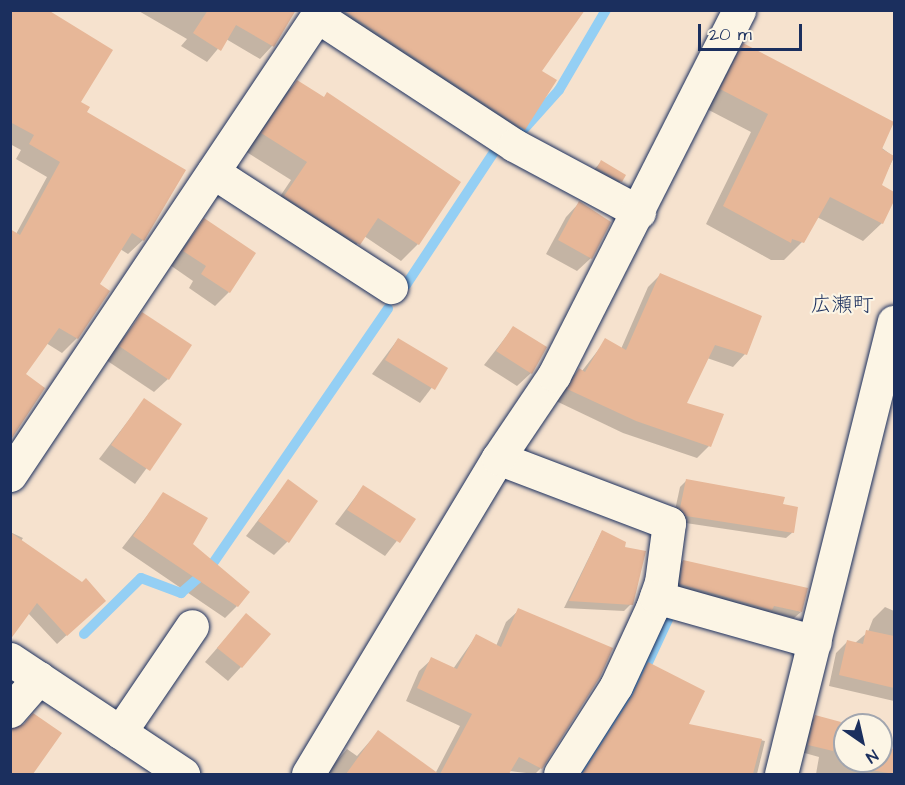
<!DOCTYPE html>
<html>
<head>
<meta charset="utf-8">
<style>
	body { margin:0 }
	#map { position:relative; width:905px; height:785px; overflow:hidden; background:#f6e2ce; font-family:"Architects Daughter","Klee One",sans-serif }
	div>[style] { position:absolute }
	.shadow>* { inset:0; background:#0003 }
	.stream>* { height:10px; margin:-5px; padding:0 5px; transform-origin:5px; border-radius:5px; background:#94cff4 }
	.building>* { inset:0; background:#e7b798 }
	.roads { filter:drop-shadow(0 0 2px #1b2f5e) drop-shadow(0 0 2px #1b2f5e) }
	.minor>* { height:33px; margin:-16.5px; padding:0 16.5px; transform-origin:16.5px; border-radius:16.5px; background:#fcf5e5 }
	span { translate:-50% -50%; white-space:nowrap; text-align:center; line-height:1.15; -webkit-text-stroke:4.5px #fcf5e5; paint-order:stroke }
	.quarter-label { font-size:21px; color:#1b2f5e }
	.frame { position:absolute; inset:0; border:12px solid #1b2f5e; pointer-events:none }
	.north { position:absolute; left:833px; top:713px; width:60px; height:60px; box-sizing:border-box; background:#fcf5e5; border:2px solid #a2a6af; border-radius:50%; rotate:146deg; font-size:16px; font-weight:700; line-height:24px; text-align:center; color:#1b2f5e }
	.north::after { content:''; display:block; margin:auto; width:21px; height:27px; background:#1b2f5e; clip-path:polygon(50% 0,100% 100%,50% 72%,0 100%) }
	.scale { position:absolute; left:698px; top:24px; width:104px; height:27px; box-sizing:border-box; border:3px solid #1b2f5e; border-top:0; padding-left:8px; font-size:18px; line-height:21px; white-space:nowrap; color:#1b2f5e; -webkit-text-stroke:4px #fcf5e5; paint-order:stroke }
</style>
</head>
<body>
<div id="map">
	<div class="shadow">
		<i style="clip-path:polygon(10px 10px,85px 112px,143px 240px,128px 254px,120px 249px,98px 284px,108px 291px,77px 338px,62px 353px,46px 343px,24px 374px,16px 234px,47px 177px,16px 159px,21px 150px,10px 144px)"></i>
		<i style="clip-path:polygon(137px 10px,294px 10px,272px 46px,260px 59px,226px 39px,207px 62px,181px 46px,187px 39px)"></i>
		<i style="clip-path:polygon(321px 10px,583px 10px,540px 72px,524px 129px,512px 141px)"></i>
		<i style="clip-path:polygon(744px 45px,894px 157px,880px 186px,894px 194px,894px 198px,882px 223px,863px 241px,817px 217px,802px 242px,784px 260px,771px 260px,706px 224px,751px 132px,703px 107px,725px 63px)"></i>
		<i style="clip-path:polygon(297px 82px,323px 98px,418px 244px,401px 261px,364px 236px,342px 261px,269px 213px,291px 180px,245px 151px,280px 98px)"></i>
		<i style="clip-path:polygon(601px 162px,621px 181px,607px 194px,588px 176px)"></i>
		<i style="clip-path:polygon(579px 203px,591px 258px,577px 271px,546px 254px,566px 217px)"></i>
		<i style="clip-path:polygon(204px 220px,229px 292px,215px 306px,189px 288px,193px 281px,170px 265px)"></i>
		<i style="clip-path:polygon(661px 274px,745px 354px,733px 367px,707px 358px,685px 404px,709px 446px,697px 458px,623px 433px,556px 401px,567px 382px,579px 370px,582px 371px,606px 340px,621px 349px,648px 287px)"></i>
		<i style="clip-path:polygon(142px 314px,168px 379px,154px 392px,106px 360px)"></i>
		<i style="clip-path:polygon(513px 328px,531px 373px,517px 386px,484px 365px)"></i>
		<i style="clip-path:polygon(398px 339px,446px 369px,420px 403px,372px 374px)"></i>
		<i style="clip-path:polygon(144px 400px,179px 424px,135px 484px,99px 459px)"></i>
		<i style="clip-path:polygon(288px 481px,287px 542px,274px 555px,246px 536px)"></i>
		<i style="clip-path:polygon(686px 481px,781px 506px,793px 532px,786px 538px,679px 522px,674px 515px,680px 487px)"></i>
		<i style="clip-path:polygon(363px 487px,414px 519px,385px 556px,335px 524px)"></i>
		<i style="clip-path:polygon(164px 494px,191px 544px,237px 606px,225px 618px,122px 548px)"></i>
		<i style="clip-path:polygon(602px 531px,624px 548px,631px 604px,624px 611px,564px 608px)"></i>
		<i style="clip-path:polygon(10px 532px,23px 538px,21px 541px,94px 610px,57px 644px,28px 613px,10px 639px)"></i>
		<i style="clip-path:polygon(683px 561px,801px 612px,794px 618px,674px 591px,677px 568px)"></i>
		<i style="clip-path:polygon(885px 607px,894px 611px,894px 701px,829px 686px,836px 653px,847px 642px,855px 643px,868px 632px,873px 619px)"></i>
		<i style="clip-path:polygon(519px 610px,541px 768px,535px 774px,509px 771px,507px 774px,326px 774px,347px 749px,357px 756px,378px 732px,435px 774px,460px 726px,406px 701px,419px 671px,432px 659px,453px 669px,476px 636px,496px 646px,506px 622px)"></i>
		<i style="clip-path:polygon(246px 615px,241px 667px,228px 681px,205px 662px)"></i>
		<i style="clip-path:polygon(648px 664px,687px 725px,765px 741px,757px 774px,580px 774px)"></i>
		<i style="clip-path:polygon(816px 716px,835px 738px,845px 740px,845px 761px,881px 761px,881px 748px,894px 751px,894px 774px,816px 774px,819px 757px,801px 752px,808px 724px)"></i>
	</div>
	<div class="stream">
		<i style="left:525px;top:128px;width:51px;rotate:-48.2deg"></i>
		<i style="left:559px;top:90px;width:93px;rotate:-59.6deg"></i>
		<i style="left:406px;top:285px;width:167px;rotate:-56.5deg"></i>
		<i style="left:84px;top:634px;width:80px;rotate:-44.5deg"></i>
		<i style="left:141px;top:578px;width:43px;rotate:20.6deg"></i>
		<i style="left:181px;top:593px;width:37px;rotate:-41deg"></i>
		<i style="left:209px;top:569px;width:316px;rotate:-55.5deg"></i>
		<i style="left:583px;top:774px;width:105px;rotate:-58.6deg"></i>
		<i style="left:638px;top:684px;width:76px;rotate:-65.1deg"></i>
	</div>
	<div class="building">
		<i style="clip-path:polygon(10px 10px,48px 10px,113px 50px,81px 102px,90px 107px,87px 112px,186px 170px,144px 241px,132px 233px,100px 284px,110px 291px,78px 339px,59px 328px,26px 374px,45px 388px,10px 441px,10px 229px,20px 235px,60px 162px,29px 144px,34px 135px,10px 122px)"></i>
		<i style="clip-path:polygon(208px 10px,296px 10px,274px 47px,236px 25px,221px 51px,193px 33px)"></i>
		<i style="clip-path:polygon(343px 10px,585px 10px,542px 71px,557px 80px,525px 130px)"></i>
		<i style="clip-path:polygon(743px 43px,894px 122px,882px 149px,894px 156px,882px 185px,894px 192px,894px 201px,883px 224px,830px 197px,804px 243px,792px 239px,791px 243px,723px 206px,768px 114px,720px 89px)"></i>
		<i style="clip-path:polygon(297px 80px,324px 97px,327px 92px,461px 182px,419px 245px,378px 218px,360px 245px,284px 196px,307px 162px,261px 133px)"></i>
		<i style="clip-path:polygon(601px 160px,626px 175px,622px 182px,597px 168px)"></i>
		<i style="clip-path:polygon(579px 201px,611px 222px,592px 259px,558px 240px)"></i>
		<i style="clip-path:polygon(204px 218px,256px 253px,230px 293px,201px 274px,206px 266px,183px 251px)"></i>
		<i style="clip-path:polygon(660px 273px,762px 316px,747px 355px,715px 345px,687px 403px,724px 414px,711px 447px,636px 421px,567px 389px,579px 368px,585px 372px,605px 338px,626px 350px)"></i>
		<i style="clip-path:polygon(142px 312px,192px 345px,169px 380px,119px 346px)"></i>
		<i style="clip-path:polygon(513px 326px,547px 347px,532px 374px,496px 351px)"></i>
		<i style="clip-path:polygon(398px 338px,448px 368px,435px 390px,385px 360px)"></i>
		<i style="clip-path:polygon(144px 398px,182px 424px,150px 471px,111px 445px)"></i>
		<i style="clip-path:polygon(288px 479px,318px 501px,289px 543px,258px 521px)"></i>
		<i style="clip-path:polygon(686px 479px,785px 497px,783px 504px,798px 507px,794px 533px,686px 516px,680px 508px)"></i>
		<i style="clip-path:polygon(363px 485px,416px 519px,400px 543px,347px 510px)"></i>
		<i style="clip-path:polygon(163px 492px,208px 518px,193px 544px,250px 592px,238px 607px,133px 536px)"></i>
		<i style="clip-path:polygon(602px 530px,626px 542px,625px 547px,646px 551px,633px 605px,569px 601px)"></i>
		<i style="clip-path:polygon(10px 532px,82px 582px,86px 578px,106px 601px,67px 636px,37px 603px,10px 640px)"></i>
		<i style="clip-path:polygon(683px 560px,808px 588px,802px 612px,774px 606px,772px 610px,680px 584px)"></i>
		<i style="clip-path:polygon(518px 608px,613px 648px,600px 677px,542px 769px,519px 757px,509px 774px,440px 774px,472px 714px,417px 688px,431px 657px,457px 669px,476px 634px,501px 647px)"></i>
		<i style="clip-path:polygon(246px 613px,271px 634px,242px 668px,217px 648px)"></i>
		<i style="clip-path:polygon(866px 630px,894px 636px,894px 688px,839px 675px,847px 640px,863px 644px)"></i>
		<i style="clip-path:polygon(648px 662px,705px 691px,689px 724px,762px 739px,753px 774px,582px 774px,632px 696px)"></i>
		<i style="clip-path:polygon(33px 713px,62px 733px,33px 774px,10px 774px,10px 729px,24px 724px)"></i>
		<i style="clip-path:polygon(815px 715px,841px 722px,833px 751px,808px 745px)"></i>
		<i style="clip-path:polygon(378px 730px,439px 774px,346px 774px)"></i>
		<i style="clip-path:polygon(881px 746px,894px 749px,894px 774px,848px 766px,849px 761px,881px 761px)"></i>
	</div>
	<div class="roads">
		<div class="minor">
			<i style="left:317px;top:16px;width:235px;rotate:33.2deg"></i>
			<i style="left:514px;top:145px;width:142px;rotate:28.2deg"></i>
			<i style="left:213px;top:172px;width:212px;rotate:32.9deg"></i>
			<i style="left:498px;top:458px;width:183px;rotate:20.8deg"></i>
			<i style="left:669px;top:523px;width:60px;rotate:97.7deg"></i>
			<i style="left:661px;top:582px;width:28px;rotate:109deg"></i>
			<i style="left:652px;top:608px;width:86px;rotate:114.8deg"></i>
			<i style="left:616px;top:686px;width:104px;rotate:122.5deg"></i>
			<i style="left:10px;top:475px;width:559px;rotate:-56.22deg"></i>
			<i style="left:656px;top:597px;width:165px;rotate:15.8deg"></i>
			<i style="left:10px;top:659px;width:208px;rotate:33.6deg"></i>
			<i style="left:10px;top:711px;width:44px;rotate:-48.7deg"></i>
			<i style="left:120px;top:732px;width:128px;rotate:-55.8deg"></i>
			<i style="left:308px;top:774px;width:369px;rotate:-59deg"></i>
			<i style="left:498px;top:458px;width:100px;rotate:-56deg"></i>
			<i style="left:554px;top:375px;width:409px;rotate:-63.1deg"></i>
			<i style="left:781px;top:774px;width:466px;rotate:-76deg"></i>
		</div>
	</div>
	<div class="quarter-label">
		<span style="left:842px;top:305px">広瀬町</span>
	</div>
	<div class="frame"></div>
	<div class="north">N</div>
	<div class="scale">20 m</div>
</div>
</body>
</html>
